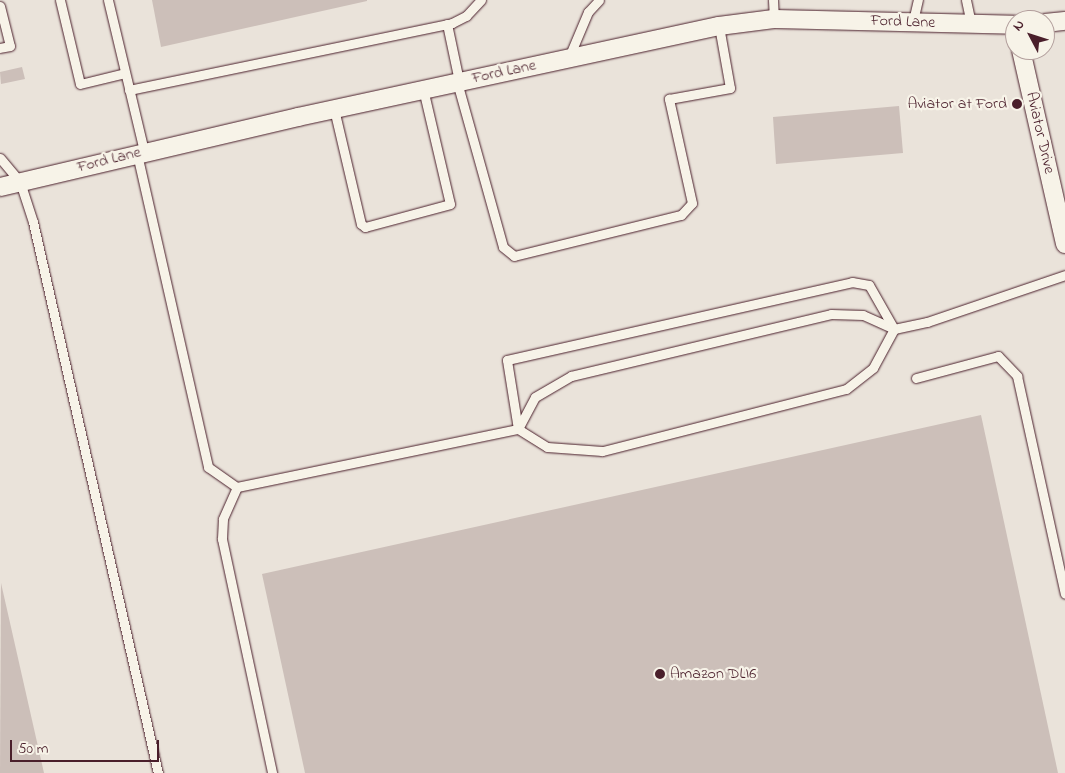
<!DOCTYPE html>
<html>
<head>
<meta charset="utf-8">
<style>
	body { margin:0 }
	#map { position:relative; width:1065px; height:773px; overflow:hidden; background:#f7f3e8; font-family:"Indie Flower",sans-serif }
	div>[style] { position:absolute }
	.built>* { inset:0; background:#eae3da }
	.building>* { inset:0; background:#ccbfb9 }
	.roads { filter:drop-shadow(0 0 1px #4a1f2b) drop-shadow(0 0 1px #4a1f2b) }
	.service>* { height:9px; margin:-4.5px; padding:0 4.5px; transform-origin:4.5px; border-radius:4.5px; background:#f7f3e8 }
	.minor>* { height:18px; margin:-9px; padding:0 9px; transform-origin:9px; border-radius:9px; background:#f7f3e8 }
	.dots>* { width:14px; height:14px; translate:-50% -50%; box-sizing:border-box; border:2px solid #f7f3e8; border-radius:50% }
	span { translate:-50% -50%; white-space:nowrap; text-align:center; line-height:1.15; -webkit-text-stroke:4.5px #f7f3e8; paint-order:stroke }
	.street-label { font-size:16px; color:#4a1f2b }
	.poi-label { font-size:16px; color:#4a1f2b }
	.right { translate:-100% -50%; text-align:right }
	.left { translate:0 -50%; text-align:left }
	.north { position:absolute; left:1005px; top:10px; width:50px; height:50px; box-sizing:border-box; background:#f7f3e8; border:1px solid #b29e9c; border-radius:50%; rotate:310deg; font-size:14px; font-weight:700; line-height:20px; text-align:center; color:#4a1f2b }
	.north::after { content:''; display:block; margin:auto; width:18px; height:22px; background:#4a1f2b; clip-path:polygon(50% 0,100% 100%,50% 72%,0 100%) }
	.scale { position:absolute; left:10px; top:740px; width:149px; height:22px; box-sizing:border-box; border:2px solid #4a1f2b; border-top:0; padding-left:6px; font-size:15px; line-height:18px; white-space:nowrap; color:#4a1f2b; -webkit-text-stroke:4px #f7f3e8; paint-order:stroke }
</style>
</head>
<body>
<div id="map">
	<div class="built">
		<i style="clip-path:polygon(evenodd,0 0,1065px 0,1065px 773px,0 773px,0 0,1015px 20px,1045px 20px,1045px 50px,1015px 50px,1015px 20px)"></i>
	</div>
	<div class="building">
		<i style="clip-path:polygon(152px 0,367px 0,367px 1px,161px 47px)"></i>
		<i style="clip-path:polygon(22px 67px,25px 79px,1px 84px,0 72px)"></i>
		<i style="clip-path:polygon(899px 106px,903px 153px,776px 164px,773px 117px)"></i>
		<i style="clip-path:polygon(981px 415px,1058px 773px,305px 773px,262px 574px)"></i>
		<i style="clip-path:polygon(1px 583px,44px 773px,0 773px)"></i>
	</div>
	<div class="roads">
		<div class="service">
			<i style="left:60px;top:0;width:86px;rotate:76.6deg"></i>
			<i style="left:80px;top:84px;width:46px;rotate:-13.7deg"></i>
			<i style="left:108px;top:0;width:155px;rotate:76.6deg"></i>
			<i style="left:773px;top:0;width:19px;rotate:87deg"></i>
			<i style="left:966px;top:0;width:25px;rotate:78deg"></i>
			<i style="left:0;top:6px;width:41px;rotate:76deg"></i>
			<i style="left:10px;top:46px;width:10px;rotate:169deg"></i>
			<i style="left:913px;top:21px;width:22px;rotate:-77deg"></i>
			<i style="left:447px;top:24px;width:58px;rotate:78.1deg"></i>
			<i style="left:569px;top:57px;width:49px;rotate:-67.1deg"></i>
			<i style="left:588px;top:12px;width:16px;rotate:-47deg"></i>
			<i style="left:457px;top:82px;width:171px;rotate:74.4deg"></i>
			<i style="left:503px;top:247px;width:14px;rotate:39deg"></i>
			<i style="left:514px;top:256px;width:172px;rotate:-13.8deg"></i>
			<i style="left:681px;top:215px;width:16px;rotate:-47deg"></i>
			<i style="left:692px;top:203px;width:107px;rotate:-102.5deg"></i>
			<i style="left:669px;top:99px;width:62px;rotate:-10.2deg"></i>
			<i style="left:730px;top:88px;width:63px;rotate:-100.1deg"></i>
			<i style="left:129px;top:90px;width:330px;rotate:-11.7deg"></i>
			<i style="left:452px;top:23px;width:16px;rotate:-27deg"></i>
			<i style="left:466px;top:16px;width:22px;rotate:-47deg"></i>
			<i style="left:334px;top:109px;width:118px;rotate:76.8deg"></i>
			<i style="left:361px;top:224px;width:5px;rotate:37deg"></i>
			<i style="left:365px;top:227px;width:88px;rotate:-15.1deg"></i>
			<i style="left:450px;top:204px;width:118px;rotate:-103.2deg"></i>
			<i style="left:137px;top:154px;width:321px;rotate:77.2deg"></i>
			<i style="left:208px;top:467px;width:35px;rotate:35deg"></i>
			<i style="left:237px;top:487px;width:287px;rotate:-11.7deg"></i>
			<i style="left:518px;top:429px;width:36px;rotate:-62deg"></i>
			<i style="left:535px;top:397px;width:42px;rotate:-30.3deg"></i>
			<i style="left:571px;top:376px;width:267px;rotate:-13.4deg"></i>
			<i style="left:831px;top:314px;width:32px;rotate:2deg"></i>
			<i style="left:863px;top:315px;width:34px;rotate:24deg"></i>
			<i style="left:894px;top:329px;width:34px;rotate:-12deg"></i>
			<i style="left:927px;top:322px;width:146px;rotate:-18.8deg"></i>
			<i style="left:0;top:158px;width:31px;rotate:50deg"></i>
			<i style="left:20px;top:182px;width:42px;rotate:72deg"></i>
			<i style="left:33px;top:222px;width:565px;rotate:77.22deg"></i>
			<i style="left:852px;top:282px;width:17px;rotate:10deg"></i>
			<i style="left:869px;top:285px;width:51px;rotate:60.4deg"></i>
			<i style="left:894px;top:329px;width:44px;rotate:118.3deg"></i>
			<i style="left:873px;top:368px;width:34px;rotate:142deg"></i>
			<i style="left:846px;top:389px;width:252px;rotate:165.7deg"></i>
			<i style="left:602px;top:451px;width:55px;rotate:-175.8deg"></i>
			<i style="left:547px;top:447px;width:34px;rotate:-148deg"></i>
			<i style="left:518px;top:429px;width:70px;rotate:-99.1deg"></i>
			<i style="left:507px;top:360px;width:354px;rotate:-12.7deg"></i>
			<i style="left:916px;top:378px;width:85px;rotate:-15deg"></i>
			<i style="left:998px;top:356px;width:28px;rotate:46deg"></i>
			<i style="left:1017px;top:376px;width:223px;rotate:77.6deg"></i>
			<i style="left:237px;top:487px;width:35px;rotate:114deg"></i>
			<i style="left:223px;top:519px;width:20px;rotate:93deg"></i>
			<i style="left:222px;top:539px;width:239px;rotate:77.9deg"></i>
		</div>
		<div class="minor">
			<i style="left:1045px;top:23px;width:20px;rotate:-6deg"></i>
			<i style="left:1021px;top:50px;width:199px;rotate:77.2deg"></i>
			<i style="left:0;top:187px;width:306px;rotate:-13.2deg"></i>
			<i style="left:298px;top:117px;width:431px;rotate:-12.2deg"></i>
			<i style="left:719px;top:26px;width:55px;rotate:-7.3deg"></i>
			<i style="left:774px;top:19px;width:241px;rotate:1.4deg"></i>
		</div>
	</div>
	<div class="dots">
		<i style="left:1017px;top:104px;background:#4a1f2b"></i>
		<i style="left:660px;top:674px;background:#4a1f2b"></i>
	</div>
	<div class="street-label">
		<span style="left:903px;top:22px;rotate:2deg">Ford Lane</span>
		<span style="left:504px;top:72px;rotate:-12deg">Ford Lane</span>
		<span style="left:1040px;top:133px;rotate:77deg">Aviator Drive</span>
		<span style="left:109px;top:160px;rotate:-14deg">Ford Lane</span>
	</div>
	<div class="poi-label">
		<span class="right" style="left:1007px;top:104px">Aviator at Ford</span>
		<span class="left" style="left:670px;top:674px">Amazon DLI6</span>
	</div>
	<div class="north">N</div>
	<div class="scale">50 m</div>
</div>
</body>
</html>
